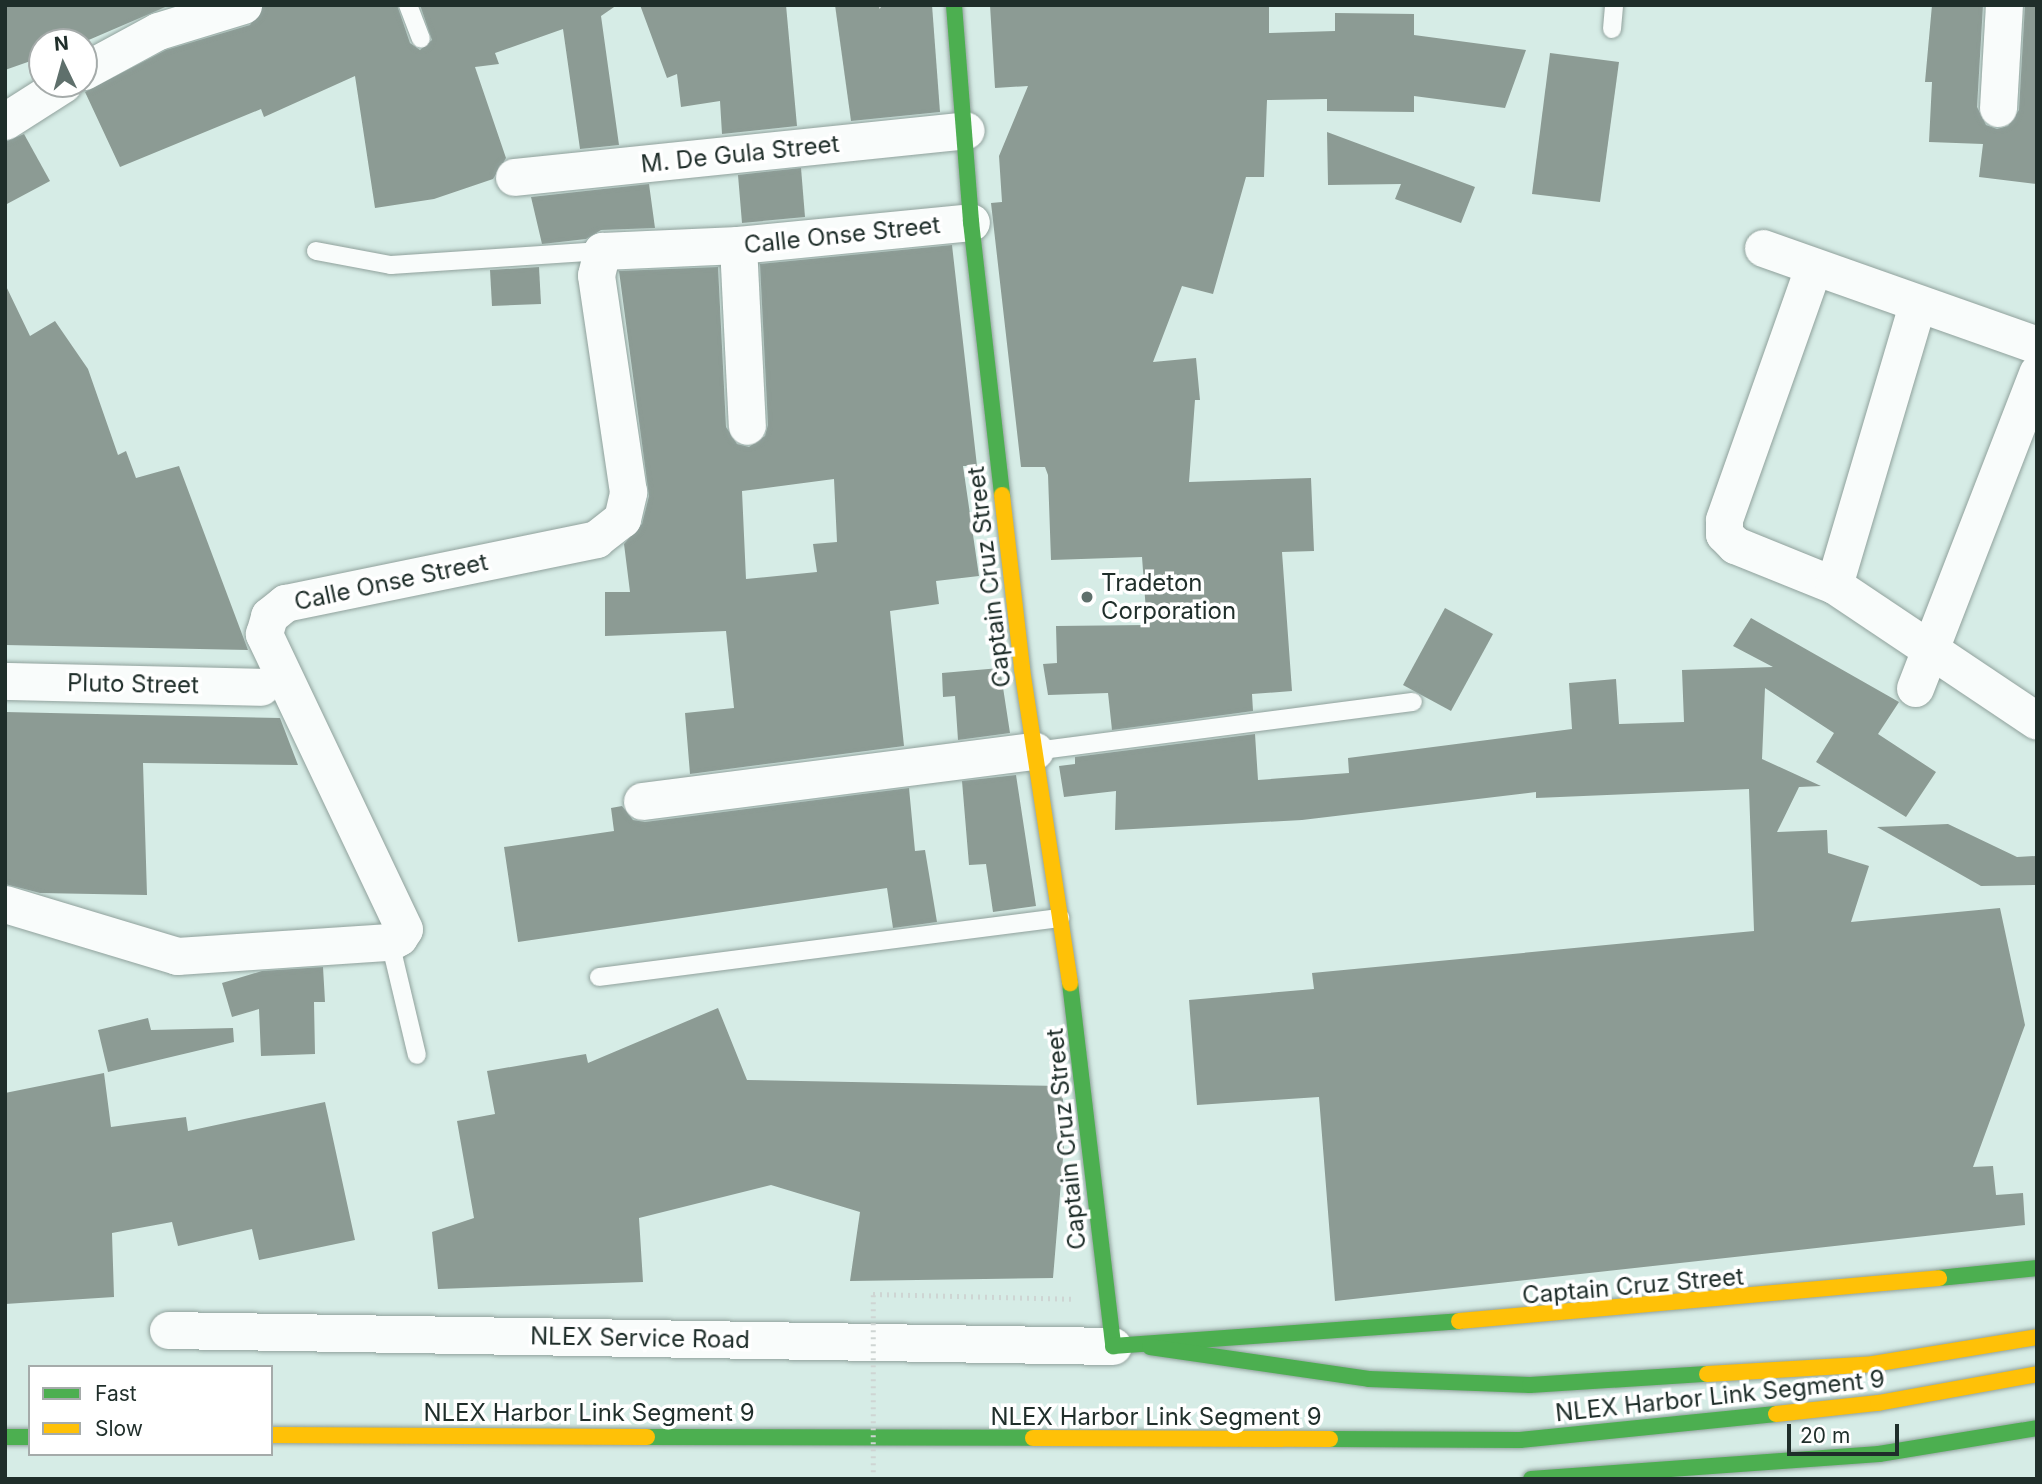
<!DOCTYPE html>
<html>
<head>
<meta charset="utf-8">
<style>
	body { margin:0 }
	#map { position:relative; width:2042px; height:1484px; overflow:hidden; background:#d6ece6; font-family:Inter,sans-serif }
	div>[style] { position:absolute }
	.building>* { inset:0; background:#8c9b94 }
	.path>* { height:4.5px; margin-top:-2.25px; transform-origin:0; background:repeating-linear-gradient(90deg,#ced5d3 0 2px,transparent 0 7px) }
	.roads { filter:drop-shadow(0 0 2px #90a19c) drop-shadow(0 0 2px #90a19c) }
	.lane>* { height:18px; margin:-9px; padding:0 9px; transform-origin:9px; border-radius:9px; background:#f9fcfb }
	.street>* { height:37px; margin:-18.5px; padding:0 18.5px; transform-origin:18.5px; border-radius:18.5px; background:#f9fcfb }
	.fast>* { height:16px; margin:-8px; padding:0 8px; transform-origin:8px; border-radius:8px; background:#4caf50 }
	.slow>* { height:16px; margin:-8px; padding:0 8px; transform-origin:8px; border-radius:8px; background:#ffc107 }
	.path-bridge>* { height:4.5px; margin-top:-2.25px; transform-origin:0; background:repeating-linear-gradient(90deg,#ced5d3 0 2px,transparent 0 7px) }
	.dots>* { width:19px; height:19px; translate:-50% -50%; box-sizing:border-box; border:4px solid #fff; border-radius:50% }
	span { translate:-50% -50%; white-space:nowrap; text-align:center; line-height:1.15; -webkit-text-stroke:7px #fff; paint-order:stroke }
	.street-label { font-size:24px; color:#1f2e2a }
	.poi-label { font-size:24px; color:#1f2e2a }
	.left { translate:0 -50%; text-align:left }
	.frame { position:absolute; inset:0; border:7px solid #1f2e2a; pointer-events:none }
	.legend { position:absolute; left:28px; top:1365px; width:245px; height:91px; box-sizing:border-box; background:#fff; border:2px solid #a5abaa; margin:0; padding:9px 12px; list-style:none; font-size:21px; color:#1f2e2a }
	.legend li { display:flex; align-items:center; gap:14px; height:35px }
	.legend b { width:35px; border:2px solid #a5abaa }
	.north { position:absolute; left:28px; top:28px; width:70px; height:70px; box-sizing:border-box; background:#fff; border:2px solid #a5abaa; border-radius:50%; rotate:355deg; font-size:19px; font-weight:700; line-height:28px; text-align:center; color:#1f2e2a }
	.north::after { content:''; display:block; margin:auto; width:24px; height:32px; background:#5f706c; clip-path:polygon(50% 0,100% 100%,50% 72%,0 100%) }
	.scale { position:absolute; left:1787px; top:1424px; width:112px; height:32px; box-sizing:border-box; border:4px solid #1f2e2a; border-top:0; padding-left:9px; font-size:21px; line-height:24px; white-space:nowrap; color:#1f2e2a; -webkit-text-stroke:5px #fff; paint-order:stroke }
</style>
</head>
<body>
<div id="map">
	<div class="building">
		<i style="clip-path:polygon(5px 5px,170px 5px,84px 42px,42px 42px,42px 57px,5px 70px)"></i>
		<i style="clip-path:polygon(263px 5px,397px 5px,410px 43px,420px 50px,432px 40px,420px 5px,617px 5px,601px 16px,619px 145px,580px 149px,563px 29px,495px 53px,499px 64px,475px 67px,506px 158px,493px 179px,434px 199px,375px 208px,355px 76px,264px 117px,261px 109px,120px 167px,85px 92px,166px 50px,250px 25px)"></i>
		<i style="clip-path:polygon(640px 5px,786px 5px,797px 126px,722px 134px,720px 101px,681px 107px,677px 74px,667px 78px)"></i>
		<i style="clip-path:polygon(835px 5px,932px 5px,940px 112px,851px 121px)"></i>
		<i style="clip-path:polygon(990px 5px,1269px 5px,1269px 33px,1335px 31px,1335px 13px,1414px 14px,1414px 35px,1526px 50px,1505px 108px,1414px 96px,1414px 112px,1327px 111px,1327px 99px,1267px 100px,1264px 177px,1246px 177px,1213px 294px,1182px 286px,1153px 362px,1196px 358px,1200px 400px,1195px 400px,1189px 482px,1311px 478px,1314px 551px,1282px 552px,1292px 691px,1252px 694px,1253px 711px,1112px 730px,1108px 693px,1048px 695px,1043px 664px,1057px 663px,1056px 626px,1147px 625px,1142px 557px,1051px 560px,1048px 475px,1045px 467px,1021px 467px,991px 203px,1002px 202px,999px 156px,1028px 86px,995px 88px)"></i>
		<i style="clip-path:polygon(1932px 5px,1983px 5px,1977px 107px,1986px 125px,1997px 129px,2008px 126px,2019px 110px,2025px 5px,2037px 5px,2037px 184px,1979px 177px,1983px 144px,1929px 142px,1932px 82px,1925px 82px)"></i>
		<i style="clip-path:polygon(1550px 53px,1619px 62px,1600px 202px,1532px 194px)"></i>
		<i style="clip-path:polygon(1327px 132px,1475px 187px,1461px 223px,1395px 199px,1401px 184px,1328px 185px)"></i>
		<i style="clip-path:polygon(24px 134px,50px 181px,5px 205px,5px 142px)"></i>
		<i style="clip-path:polygon(801px 168px,805px 217px,742px 223px,738px 175px)"></i>
		<i style="clip-path:polygon(649px 184px,655px 228px,601px 230px,586px 239px,542px 244px,531px 197px)"></i>
		<i style="clip-path:polygon(evenodd,952px 245px,977px 466px,963px 466px,979px 576px,936px 581px,939px 604px,890px 611px,904px 746px,690px 774px,685px 713px,734px 708px,726px 631px,605px 636px,605px 592px,630px 592px,624px 544px,642px 524px,649px 496px,619px 271px,718px 267px,726px 427px,737px 444px,749px 447px,765px 436px,768px 425px,760px 264px,952px 245px,834px 479px,837px 542px,813px 544px,817px 572px,746px 579px,742px 491px,834px 479px)"></i>
		<i style="clip-path:polygon(539px 267px,541px 304px,492px 306px,490px 270px)"></i>
		<i style="clip-path:polygon(5px 284px,30px 336px,55px 321px,88px 369px,118px 455px,126px 451px,136px 478px,179px 466px,248px 650px,5px 645px)"></i>
		<i style="clip-path:polygon(1445px 608px,1493px 634px,1451px 711px,1403px 685px)"></i>
		<i style="clip-path:polygon(1751px 618px,1899px 702px,1878px 734px,1936px 772px,1906px 817px,1816px 762px,1834px 733px,1765px 688px,1762px 759px,1821px 786px,1799px 787px,1777px 832px,1827px 830px,1828px 853px,1869px 866px,1851px 922px,2000px 908px,2025px 1025px,1973px 1167px,1993px 1166px,1996px 1195px,2023px 1193px,2025px 1225px,1335px 1301px,1319px 1097px,1197px 1105px,1189px 1000px,1314px 989px,1312px 973px,1754px 931px,1749px 789px,1536px 798px,1536px 792px,1302px 820px,1115px 830px,1116px 791px,1064px 797px,1059px 766px,1075px 764px,1075px 757px,1255px 734px,1258px 780px,1349px 773px,1348px 758px,1572px 729px,1569px 683px,1616px 679px,1619px 724px,1684px 722px,1682px 670px,1773px 667px,1733px 646px)"></i>
		<i style="clip-path:polygon(1000px 668px,1010px 733px,958px 740px,955px 696px,943px 697px,942px 673px)"></i>
		<i style="clip-path:polygon(5px 712px,280px 718px,298px 765px,143px 763px,147px 895px,40px 893px,5px 884px)"></i>
		<i style="clip-path:polygon(1016px 775px,1036px 906px,993px 912px,986px 864px,969px 865px,962px 781px)"></i>
		<i style="clip-path:polygon(909px 788px,915px 851px,925px 850px,937px 922px,893px 928px,887px 888px,518px 942px,504px 847px,614px 831px,611px 808px,622px 806px,633px 820px,645px 822px)"></i>
		<i style="clip-path:polygon(1948px 824px,2017px 857px,2036px 856px,2037px 885px,1981px 886px,1877px 827px)"></i>
		<i style="clip-path:polygon(323px 967px,325px 1002px,314px 1002px,315px 1054px,261px 1056px,259px 1009px,232px 1017px,222px 983px,262px 971px)"></i>
		<i style="clip-path:polygon(718px 1008px,747px 1080px,1061px 1086px,1066px 1122px,1053px 1278px,850px 1281px,860px 1212px,771px 1185px,639px 1218px,643px 1282px,438px 1289px,432px 1232px,474px 1218px,457px 1121px,495px 1114px,487px 1071px,586px 1054px,588px 1063px)"></i>
		<i style="clip-path:polygon(148px 1018px,151px 1030px,233px 1028px,234px 1042px,108px 1072px,98px 1030px)"></i>
		<i style="clip-path:polygon(104px 1073px,111px 1127px,186px 1117px,188px 1131px,325px 1102px,355px 1240px,259px 1260px,252px 1229px,178px 1246px,172px 1222px,112px 1233px,114px 1297px,5px 1304px,5px 1093px)"></i>
	</div>
	<div class="path">
		<i style="left:878px;top:6px;width:2px;rotate:-27deg"></i>
		<i style="left:873px;top:1294px;width:198px;rotate:1.4deg"></i>
	</div>
	<div class="roads">
		<div class="lane">
			<i style="left:408px;top:5px;width:36px;rotate:69deg"></i>
			<i style="left:1612px;top:29px;width:24px;rotate:-85deg"></i>
			<i style="left:316px;top:251px;width:76px;rotate:10.6deg"></i>
			<i style="left:391px;top:265px;width:211px;rotate:-3.8deg"></i>
			<i style="left:1035px;top:751px;width:381px;rotate:-7.4deg"></i>
			<i style="left:390px;top:942px;width:116px;rotate:76.6deg"></i>
			<i style="left:599px;top:977px;width:465px;rotate:-7.3deg"></i>
		</div>
		<div class="street">
			<i style="left:84px;top:71px;width:84px;rotate:-28.4deg"></i>
			<i style="left:158px;top:31px;width:89px;rotate:-17deg"></i>
			<i style="left:1998px;top:108px;width:103px;rotate:-86.7deg"></i>
			<i style="left:5px;top:121px;width:69px;rotate:-32.5deg"></i>
			<i style="left:514px;top:177px;width:454px;rotate:-5.9deg"></i>
			<i style="left:738px;top:245px;width:181px;rotate:87.2deg"></i>
			<i style="left:1763px;top:248px;width:291px;rotate:19.5deg"></i>
			<i style="left:1813px;top:268px;width:267px;rotate:109.5deg"></i>
			<i style="left:1724px;top:520px;width:14px;rotate:90deg"></i>
			<i style="left:1724px;top:534px;width:16px;rotate:45deg"></i>
			<i style="left:1735px;top:545px;width:107px;rotate:22deg"></i>
			<i style="left:1834px;top:585px;width:244px;rotate:33.8deg"></i>
			<i style="left:1834px;top:585px;width:293px;rotate:-73.5deg"></i>
			<i style="left:5px;top:681px;width:256px;rotate:1.3deg"></i>
			<i style="left:1915px;top:688px;width:338px;rotate:-68.8deg"></i>
			<i style="left:642px;top:801px;width:396px;rotate:-7.3deg"></i>
			<i style="left:5px;top:904px;width:180px;rotate:16.8deg"></i>
			<i style="left:177px;top:956px;width:213px;rotate:-3.8deg"></i>
			<i style="left:390px;top:942px;width:10px;rotate:-29deg"></i>
			<i style="left:399px;top:937px;width:9px;rotate:-58deg"></i>
			<i style="left:404px;top:929px;width:327px;rotate:-115.4deg"></i>
			<i style="left:264px;top:634px;width:19px;rotate:-74deg"></i>
			<i style="left:269px;top:616px;width:21px;rotate:-39deg"></i>
			<i style="left:285px;top:603px;width:318px;rotate:-11.6deg"></i>
			<i style="left:596px;top:539px;width:33px;rotate:-38deg"></i>
			<i style="left:622px;top:519px;width:28px;rotate:-77deg"></i>
			<i style="left:628px;top:492px;width:219px;rotate:-98.4deg"></i>
			<i style="left:596px;top:275px;width:25px;rotate:-76deg"></i>
			<i style="left:602px;top:251px;width:136px;rotate:-2.5deg"></i>
			<i style="left:738px;top:245px;width:234px;rotate:-5.6deg"></i>
			<i style="left:168px;top:1330px;width:945px;rotate:0.97deg"></i>
		</div>
		<div class="fast">
			<i style="left:954px;top:5px;width:218px;rotate:85.5deg"></i>
			<i style="left:971px;top:222px;width:275px;rotate:83.5deg"></i>
			<i style="left:1070px;top:983px;width:366px;rotate:83.2deg"></i>
			<i style="left:1113px;top:1346px;width:347px;rotate:-4.1deg"></i>
			<i style="left:1939px;top:1278px;width:99px;rotate:-5.8deg"></i>
			<i style="left:1150px;top:1347px;width:221px;rotate:8.3deg"></i>
			<i style="left:1369px;top:1379px;width:161px;rotate:2.1deg"></i>
			<i style="left:1530px;top:1385px;width:177px;rotate:-3.6deg"></i>
			<i style="left:5px;top:1437px;width:25px"></i>
			<i style="left:647px;top:1437px;width:386px;rotate:0.1deg"></i>
			<i style="left:1330px;top:1439px;width:190px;rotate:0.3deg"></i>
			<i style="left:1520px;top:1440px;width:257px;rotate:-5.8deg"></i>
			<i style="left:1531px;top:1479px;width:349px;rotate:-4.1deg"></i>
			<i style="left:1879px;top:1454px;width:160px;rotate:-9.3deg"></i>
		</div>
		<div class="slow">
			<i style="left:1002px;top:495px;width:175px;rotate:83.4deg"></i>
			<i style="left:1022px;top:669px;width:318px;rotate:81.3deg"></i>
			<i style="left:1459px;top:1321px;width:482px;rotate:-5.1deg"></i>
			<i style="left:1707px;top:1374px;width:166px;rotate:-3.4deg"></i>
			<i style="left:1873px;top:1364px;width:166px;rotate:-9.3deg"></i>
			<i style="left:1776px;top:1414px;width:103px;rotate:-6.2deg"></i>
			<i style="left:1878px;top:1403px;width:162px;rotate:-10.3deg"></i>
			<i style="left:271px;top:1435px;width:376px;rotate:0.3deg"></i>
			<i style="left:1033px;top:1438px;width:297px;rotate:0.2deg"></i>
		</div>
	</div>
	<div class="path-bridge">
		<i style="left:873px;top:1479px;width:185px;rotate:-90deg"></i>
	</div>
	<div class="dots">
		<i style="left:1087px;top:597px;background:#5f706c"></i>
	</div>
	<div class="street-label">
		<span style="left:740px;top:154px;rotate:-6deg">M. De Gula Street</span>
		<span style="left:842px;top:235px;rotate:-6deg">Calle Onse Street</span>
		<span style="left:989px;top:577px;rotate:-97deg">Captain Cruz Street</span>
		<span style="left:391px;top:582px;rotate:-12deg">Calle Onse Street</span>
		<span style="left:133px;top:684px;rotate:1deg">Pluto Street</span>
		<span style="left:1066px;top:1139px;rotate:-96deg">Captain Cruz Street</span>
		<span style="left:1633px;top:1286px;rotate:-5deg">Captain Cruz Street</span>
		<span style="left:640px;top:1338px;rotate:1deg">NLEX Service Road</span>
		<span style="left:1720px;top:1396px;rotate:-6deg">NLEX Harbor Link Segment 9</span>
		<span style="left:589px;top:1413px">NLEX Harbor Link Segment 9</span>
		<span style="left:1156px;top:1417px">NLEX Harbor Link Segment 9</span>
	</div>
	<div class="poi-label">
		<span class="left" style="left:1101px;top:597px">Tradeton<br>Corporation</span>
	</div>
	<div class="frame"></div>
	<ul class="legend">
	<li><b style="height:9px;background:#4caf50"></b>Fast</li>
	<li><b style="height:9px;background:#ffc107"></b>Slow</li>
	</ul>
	<div class="north">N</div>
	<div class="scale">20 m</div>
</div>
</body>
</html>
